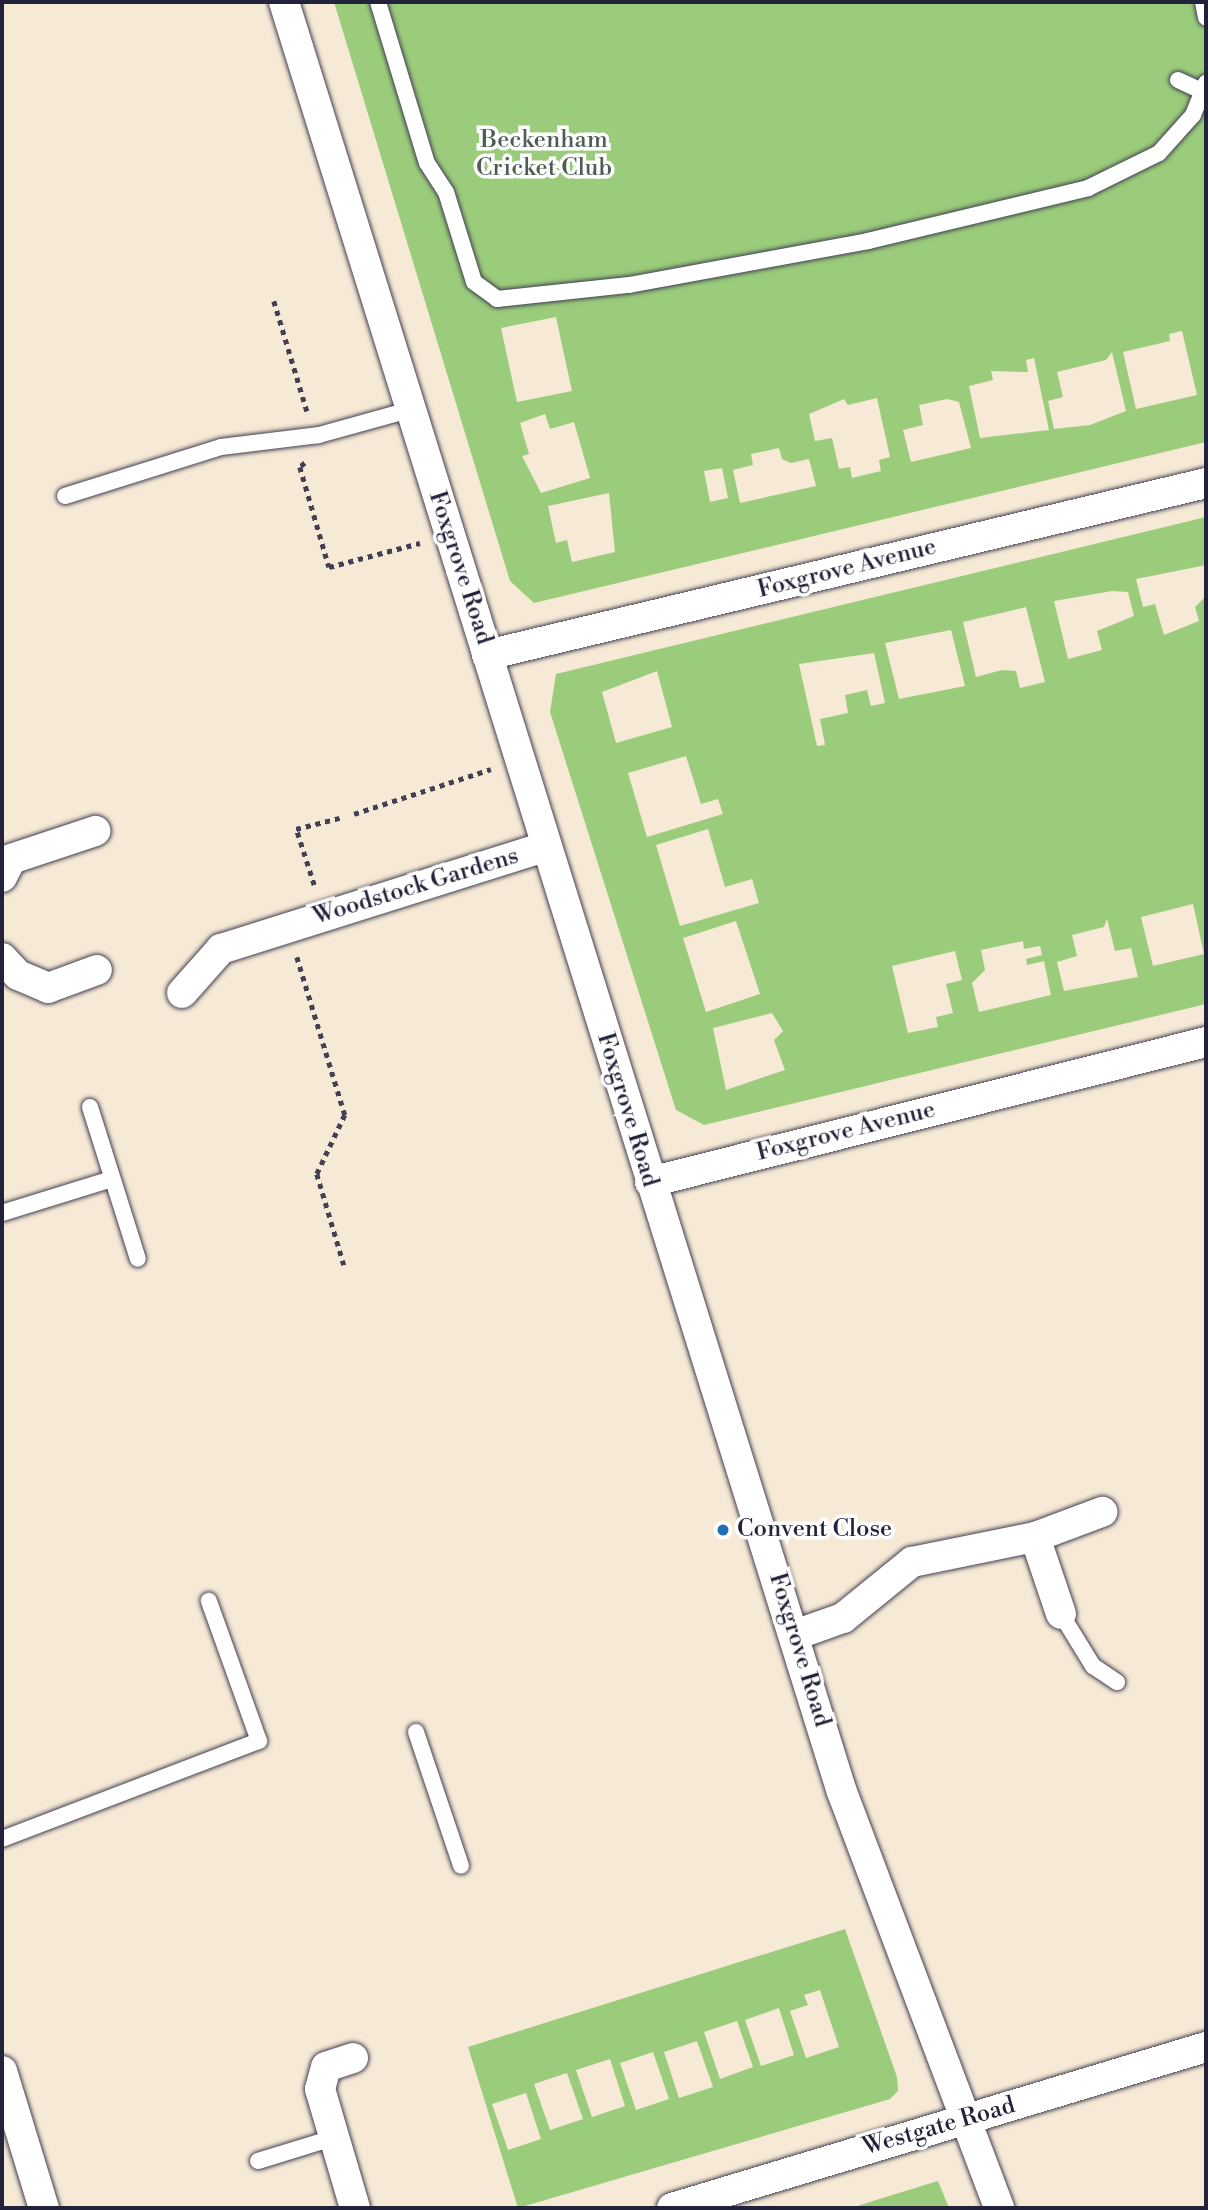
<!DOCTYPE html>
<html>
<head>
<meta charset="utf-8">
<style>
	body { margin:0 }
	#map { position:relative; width:1208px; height:2210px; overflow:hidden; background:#f6e9d5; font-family:"Libre Bodoni",serif }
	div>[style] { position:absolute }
	.green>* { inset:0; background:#9bcc7b }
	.path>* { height:4.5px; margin-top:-2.25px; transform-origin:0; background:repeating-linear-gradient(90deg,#424052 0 5px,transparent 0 10px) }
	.roads { filter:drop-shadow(0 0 2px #424052) drop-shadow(0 0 2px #424052) }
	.lane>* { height:16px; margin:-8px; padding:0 8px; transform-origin:8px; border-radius:8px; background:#fff }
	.street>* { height:30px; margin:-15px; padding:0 15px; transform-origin:15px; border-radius:15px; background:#fff }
	.dots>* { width:19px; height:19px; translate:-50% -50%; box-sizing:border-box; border:4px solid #fff; border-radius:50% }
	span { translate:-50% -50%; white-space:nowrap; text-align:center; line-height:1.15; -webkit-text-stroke:7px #fff; paint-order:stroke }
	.park-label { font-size:24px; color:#4c5e51 }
	.street-label { font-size:24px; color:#22223b }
	.poi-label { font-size:24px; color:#22223b }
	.left { translate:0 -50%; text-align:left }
	.frame { position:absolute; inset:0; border:4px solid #22223b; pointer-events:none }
</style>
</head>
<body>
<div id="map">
	<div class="green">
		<i style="clip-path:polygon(evenodd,334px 2px,1206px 2px,1206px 442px,534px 603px,510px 581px,334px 2px,556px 317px,572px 391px,517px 402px,501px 328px,556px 317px,334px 2px,1182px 331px,1197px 395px,1136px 409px,1123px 352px,1170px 341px,1169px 334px,1182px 331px,334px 2px,1112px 352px,1126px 411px,1090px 425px,1054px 429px,1048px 401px,1063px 397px,1057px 372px,1106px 360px,1112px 352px,334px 2px,1034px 358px,1049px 430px,980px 438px,969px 386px,993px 380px,991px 371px,1028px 372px,1026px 360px,1034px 358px,334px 2px,877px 398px,890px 457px,879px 460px,881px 471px,852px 478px,850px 467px,839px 469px,832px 438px,815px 441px,809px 414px,844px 399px,848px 405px,877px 398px,334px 2px,947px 399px,959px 402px,971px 448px,911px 462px,903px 430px,923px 425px,919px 405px,947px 399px,334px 2px,545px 414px,550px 429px,574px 422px,590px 478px,541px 493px,522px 456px,529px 454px,520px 423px,545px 414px,334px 2px,779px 448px,782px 459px,791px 463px,809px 459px,816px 486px,740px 503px,733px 470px,753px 465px,751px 454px,779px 448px,334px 2px,722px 468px,728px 498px,710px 502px,704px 471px,722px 468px,334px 2px,609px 493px,615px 552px,572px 562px,567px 540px,556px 543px,548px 506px,609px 493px)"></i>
		<i style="clip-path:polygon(evenodd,1206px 517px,1206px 565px,1136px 579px,1143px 607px,1155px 604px,1164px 635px,1199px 621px,1195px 607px,1206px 596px,1206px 1004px,704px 1125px,676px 1110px,550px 712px,556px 674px,1206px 517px,1112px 591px,1128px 592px,1134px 616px,1097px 631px,1102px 650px,1068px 659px,1054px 601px,1112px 591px,1206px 517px,1026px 607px,1045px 682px,1020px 688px,1016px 671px,1002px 670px,976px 677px,963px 622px,1026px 607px,1206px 517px,951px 630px,965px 686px,899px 699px,885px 643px,951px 630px,1206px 517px,874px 653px,885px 703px,871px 706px,867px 690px,845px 695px,848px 713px,820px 719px,825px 745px,817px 746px,799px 664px,874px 653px,1206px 517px,657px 671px,672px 727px,616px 743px,602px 692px,657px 671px,1206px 517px,686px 756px,701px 804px,718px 799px,723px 814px,647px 837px,628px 773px,686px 756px,1206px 517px,708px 829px,725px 887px,752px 879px,759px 903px,680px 926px,656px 845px,708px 829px,1206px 517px,1193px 904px,1204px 954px,1153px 966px,1141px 917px,1193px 904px,1206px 517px,1107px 919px,1115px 951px,1131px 948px,1138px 977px,1064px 991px,1057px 962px,1077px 956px,1072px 935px,1104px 927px,1107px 919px,1206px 517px,736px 921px,760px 994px,706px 1012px,683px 938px,736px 921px,1206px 517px,1023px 941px,1024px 949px,1040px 946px,1042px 955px,1026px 959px,1027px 965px,1044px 961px,1051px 995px,979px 1012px,972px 983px,985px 970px,981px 950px,1023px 941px,1206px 517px,955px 951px,962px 980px,946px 984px,953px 1013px,936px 1017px,938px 1027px,908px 1033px,892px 966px,955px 951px,1206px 517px,772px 1013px,783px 1031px,774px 1040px,785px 1070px,726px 1090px,713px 1028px,772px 1013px)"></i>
		<i style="clip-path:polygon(evenodd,845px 1929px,897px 2077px,898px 2091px,890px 2099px,518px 2208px,468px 2047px,845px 1929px,820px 1990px,839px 2047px,806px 2058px,790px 2011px,808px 2005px,804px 1995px,820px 1990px,845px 1929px,779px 2008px,794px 2055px,761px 2066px,745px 2020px,779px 2008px,845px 1929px,737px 2021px,753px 2067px,720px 2079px,704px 2032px,737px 2021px,845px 1929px,697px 2041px,713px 2087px,679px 2098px,664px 2052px,697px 2041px,845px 1929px,653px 2052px,669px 2099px,636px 2110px,620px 2063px,653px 2052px,845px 1929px,610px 2059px,625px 2106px,592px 2117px,576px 2070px,610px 2059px,845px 1929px,567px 2073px,583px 2119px,550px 2130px,534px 2084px,567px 2073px,845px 1929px,526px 2093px,541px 2139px,508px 2150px,492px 2104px,526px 2093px)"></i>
		<i style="clip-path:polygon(938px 2181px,949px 2208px,851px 2208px,876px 2200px)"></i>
	</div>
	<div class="path">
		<i style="left:274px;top:301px;width:115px;rotate:73.3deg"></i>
		<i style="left:305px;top:463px;width:6px;rotate:141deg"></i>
		<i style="left:300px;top:467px;width:104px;rotate:73.8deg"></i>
		<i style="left:329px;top:567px;width:94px;rotate:-14.8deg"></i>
		<i style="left:354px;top:814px;width:144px;rotate:-18.2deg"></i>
		<i style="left:314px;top:885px;width:59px;rotate:-107.8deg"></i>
		<i style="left:296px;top:829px;width:49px;rotate:-14.3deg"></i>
		<i style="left:297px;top:957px;width:165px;rotate:73.1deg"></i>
		<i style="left:345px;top:1115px;width:65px;rotate:115.4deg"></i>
		<i style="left:317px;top:1174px;width:95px;rotate:73.5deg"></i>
	</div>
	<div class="roads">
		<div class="lane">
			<i style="left:378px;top:2px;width:168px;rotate:73.1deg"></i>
			<i style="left:427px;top:163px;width:35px;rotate:57deg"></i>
			<i style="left:446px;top:192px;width:94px;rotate:72.7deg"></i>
			<i style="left:474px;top:282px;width:29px;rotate:36deg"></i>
			<i style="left:497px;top:299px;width:133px;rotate:-6.1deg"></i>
			<i style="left:629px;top:285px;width:243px;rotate:-10.4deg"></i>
			<i style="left:868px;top:241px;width:226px;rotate:-13.5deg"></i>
			<i style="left:1088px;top:188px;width:79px;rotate:-26.2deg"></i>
			<i style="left:1159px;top:153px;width:51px;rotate:-48.2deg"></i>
			<i style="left:1193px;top:115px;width:35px;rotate:-68deg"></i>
			<i style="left:1203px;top:2px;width:16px;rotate:79deg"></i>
			<i style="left:1178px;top:80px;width:29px;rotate:25deg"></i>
			<i style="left:65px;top:496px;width:164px;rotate:-17.4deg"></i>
			<i style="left:221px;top:447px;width:99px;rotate:-7deg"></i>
			<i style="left:319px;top:435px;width:93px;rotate:-15.5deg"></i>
			<i style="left:90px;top:1107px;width:159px;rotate:72.5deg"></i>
			<i style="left:2px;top:1213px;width:115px;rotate:-17.2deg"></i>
			<i style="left:1061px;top:1614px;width:61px;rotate:58.4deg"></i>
			<i style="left:1093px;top:1666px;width:29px;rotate:34deg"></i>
			<i style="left:416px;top:1732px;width:141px;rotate:71.4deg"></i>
			<i style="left:2px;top:1839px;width:275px;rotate:-20.9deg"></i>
			<i style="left:259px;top:1741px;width:149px;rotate:-109.7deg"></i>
			<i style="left:258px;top:2161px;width:82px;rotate:-17.1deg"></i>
		</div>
		<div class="street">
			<i style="left:284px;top:2px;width:1875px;rotate:72.69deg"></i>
			<i style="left:842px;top:1792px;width:445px;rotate:69.3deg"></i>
			<i style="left:487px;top:655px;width:739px;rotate:-13.45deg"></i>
			<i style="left:2px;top:877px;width:20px;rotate:-63deg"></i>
			<i style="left:11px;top:859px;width:89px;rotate:-18.4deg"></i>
			<i style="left:2px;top:958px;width:23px;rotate:47deg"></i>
			<i style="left:18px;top:975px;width:33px;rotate:23deg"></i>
			<i style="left:48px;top:988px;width:52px;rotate:-20.2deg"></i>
			<i style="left:182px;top:993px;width:59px;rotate:-48.4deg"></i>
			<i style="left:221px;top:949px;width:340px;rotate:-17.5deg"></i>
			<i style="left:650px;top:1182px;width:573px;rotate:-14.13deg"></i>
			<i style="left:1035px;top:1537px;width:81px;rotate:71.3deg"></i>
			<i style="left:795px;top:1635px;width:51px;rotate:-19.5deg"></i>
			<i style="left:843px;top:1618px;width:89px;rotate:-39.1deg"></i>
			<i style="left:912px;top:1562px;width:126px;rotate:-11.5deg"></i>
			<i style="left:1035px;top:1537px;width:72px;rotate:-20.5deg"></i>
			<i style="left:353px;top:2058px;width:28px;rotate:162deg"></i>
			<i style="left:326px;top:2067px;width:23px;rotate:105deg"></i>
			<i style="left:320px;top:2089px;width:124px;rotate:73.6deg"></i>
			<i style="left:2px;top:2071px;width:143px;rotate:73deg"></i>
			<i style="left:672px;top:2208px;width:558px;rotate:-16.78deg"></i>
		</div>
	</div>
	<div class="dots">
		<i style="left:723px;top:1530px;background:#1f6fb2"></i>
	</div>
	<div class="park-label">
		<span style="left:544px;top:155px">Beckenham<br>Cricket Club</span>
	</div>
	<div class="street-label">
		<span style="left:460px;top:568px;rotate:72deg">Foxgrove Road</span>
		<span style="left:847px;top:569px;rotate:-14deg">Foxgrove Avenue</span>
		<span style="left:416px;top:887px;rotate:-17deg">Woodstock Gardens</span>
		<span style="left:627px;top:1110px;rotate:73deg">Foxgrove Road</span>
		<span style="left:846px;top:1132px;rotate:-14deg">Foxgrove Avenue</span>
		<span style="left:799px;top:1650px;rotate:73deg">Foxgrove Road</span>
		<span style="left:939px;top:2127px;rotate:-16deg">Westgate Road</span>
	</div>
	<div class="poi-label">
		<span class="left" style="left:737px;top:1530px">Convent Close</span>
	</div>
	<div class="frame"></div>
</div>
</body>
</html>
